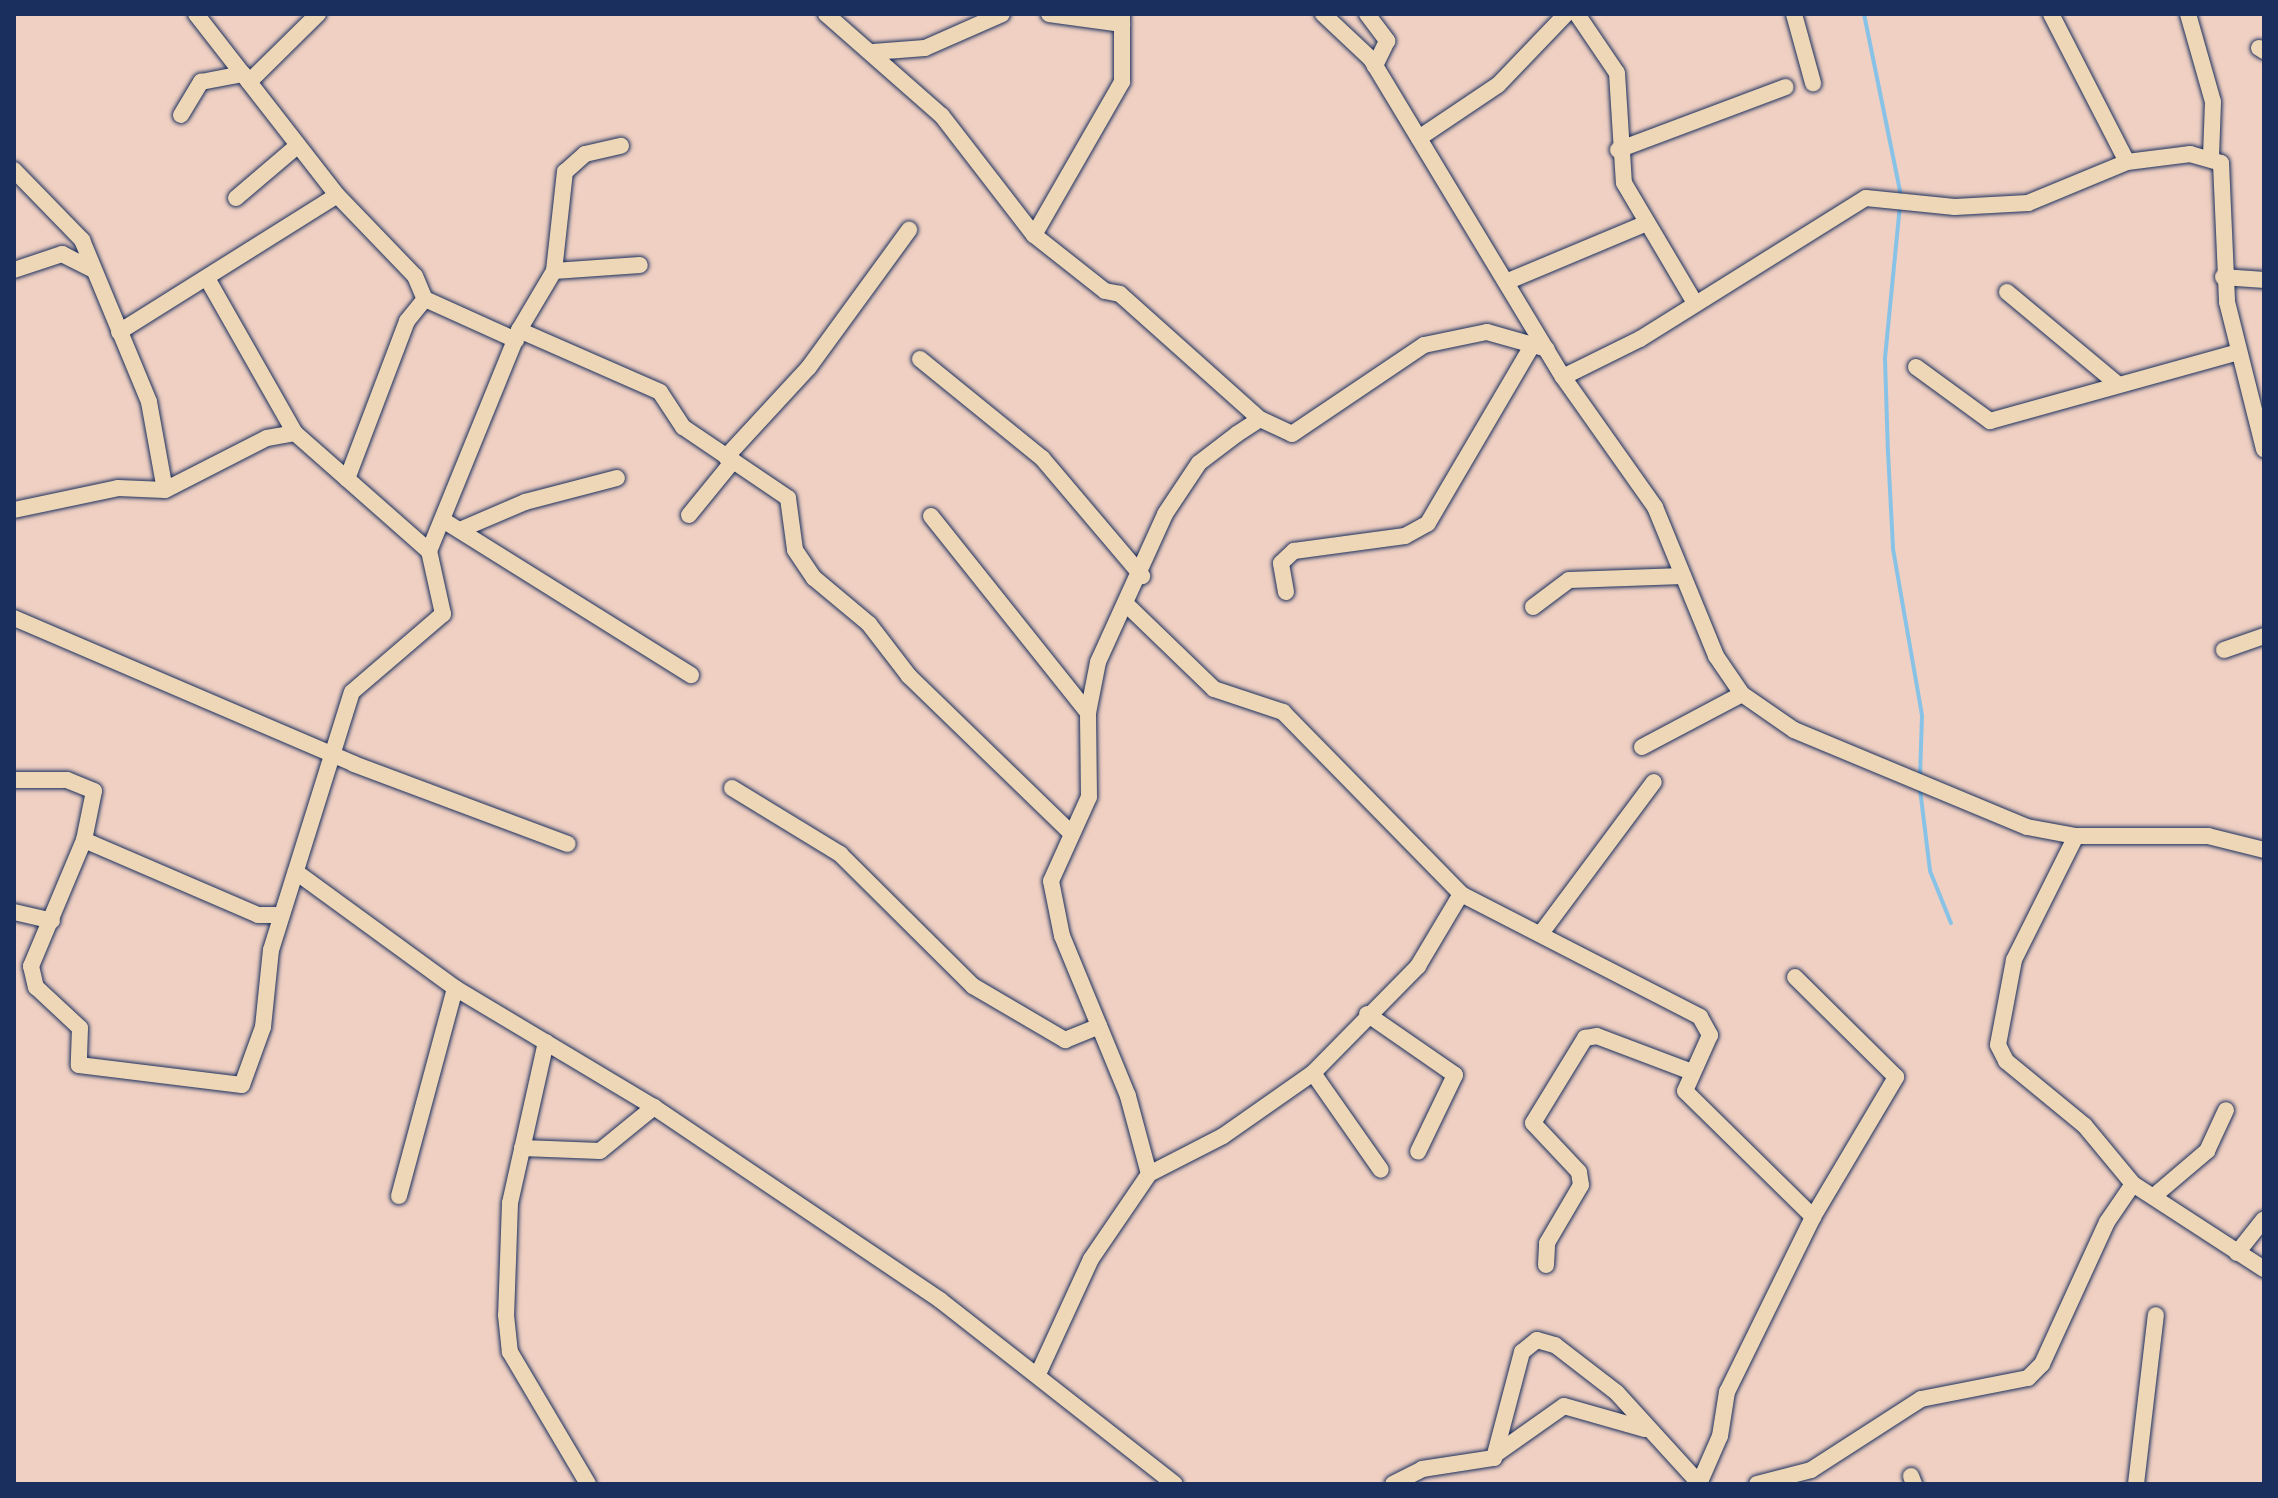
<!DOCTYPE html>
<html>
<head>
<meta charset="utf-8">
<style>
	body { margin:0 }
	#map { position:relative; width:2278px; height:1498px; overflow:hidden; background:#f0d0c2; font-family:"Comic Neue",sans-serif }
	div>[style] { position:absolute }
	.stream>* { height:4px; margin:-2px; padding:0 2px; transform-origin:2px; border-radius:2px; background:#88c3e7 }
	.roads { filter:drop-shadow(0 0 2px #1b2f5e) drop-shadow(0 0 2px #1b2f5e) }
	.street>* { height:16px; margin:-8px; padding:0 8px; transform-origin:8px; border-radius:8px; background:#eed7b7 }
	span { translate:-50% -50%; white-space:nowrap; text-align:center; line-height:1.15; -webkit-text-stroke:7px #eed7b7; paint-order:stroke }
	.frame { position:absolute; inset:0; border:16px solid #1b2f5e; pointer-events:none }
</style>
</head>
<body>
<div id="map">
	<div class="stream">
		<i style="left:1864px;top:14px;width:186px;rotate:78.5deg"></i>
		<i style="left:1900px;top:205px;width:155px;rotate:95.6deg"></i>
		<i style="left:1885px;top:359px;width:93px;rotate:88.2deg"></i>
		<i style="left:1888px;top:452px;width:97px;rotate:87deg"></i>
		<i style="left:1893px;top:549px;width:169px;rotate:80.1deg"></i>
		<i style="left:1922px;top:716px;width:60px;rotate:91.9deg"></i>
		<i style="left:1920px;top:789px;width:83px;rotate:83deg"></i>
		<i style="left:1930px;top:871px;width:56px;rotate:68deg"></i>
	</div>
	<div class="roads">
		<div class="street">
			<i style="left:196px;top:14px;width:229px;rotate:52.1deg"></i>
			<i style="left:337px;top:195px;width:112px;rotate:46.1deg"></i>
			<i style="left:415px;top:276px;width:25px;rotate:67deg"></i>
			<i style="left:425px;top:299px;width:100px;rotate:24.3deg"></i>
			<i style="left:826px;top:14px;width:154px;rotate:41.3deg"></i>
			<i style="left:942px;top:116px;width:150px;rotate:52.3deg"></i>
			<i style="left:1034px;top:235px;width:90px;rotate:38.3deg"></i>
			<i style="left:1105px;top:291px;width:15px;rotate:11deg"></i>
			<i style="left:1120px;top:294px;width:188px;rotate:41.8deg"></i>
			<i style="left:1049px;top:14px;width:74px;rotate:7.8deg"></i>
			<i style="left:1323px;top:14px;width:66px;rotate:43.2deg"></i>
			<i style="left:1371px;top:59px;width:371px;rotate:58.9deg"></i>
			<i style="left:1563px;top:377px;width:159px;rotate:54.7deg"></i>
			<i style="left:1655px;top:507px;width:161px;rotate:67.7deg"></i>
			<i style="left:1716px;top:656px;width:46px;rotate:55.6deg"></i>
			<i style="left:1742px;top:694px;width:63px;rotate:34.7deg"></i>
			<i style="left:1794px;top:730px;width:252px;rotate:22.6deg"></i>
			<i style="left:2027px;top:827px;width:50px;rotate:10.4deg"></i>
			<i style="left:2076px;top:836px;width:132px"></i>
			<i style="left:2208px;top:836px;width:58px;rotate:14deg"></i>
			<i style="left:1367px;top:14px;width:34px;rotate:53deg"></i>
			<i style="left:1387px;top:41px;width:28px;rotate:116deg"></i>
			<i style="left:1577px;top:14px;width:71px;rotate:55.9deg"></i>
			<i style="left:1617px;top:73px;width:110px;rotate:86.4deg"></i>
			<i style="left:1624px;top:183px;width:139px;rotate:59.4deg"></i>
			<i style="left:1794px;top:14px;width:72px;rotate:74.6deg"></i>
			<i style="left:2051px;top:14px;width:166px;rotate:62.8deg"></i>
			<i style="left:2188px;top:14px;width:91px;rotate:74.1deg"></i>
			<i style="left:2213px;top:102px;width:54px;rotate:92.1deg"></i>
			<i style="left:2259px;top:48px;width:6px;rotate:31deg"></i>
			<i style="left:873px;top:52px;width:52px;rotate:-4.4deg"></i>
			<i style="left:925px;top:48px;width:84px;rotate:-23.8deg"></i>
			<i style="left:249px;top:82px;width:97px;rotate:-44.6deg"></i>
			<i style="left:181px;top:115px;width:39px;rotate:-59deg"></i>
			<i style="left:201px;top:82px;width:43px;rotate:-10.8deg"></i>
			<i style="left:1419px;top:138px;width:95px;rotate:-33.9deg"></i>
			<i style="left:1498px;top:85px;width:98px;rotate:-46.2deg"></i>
			<i style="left:1618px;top:150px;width:179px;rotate:-20.6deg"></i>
			<i style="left:14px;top:170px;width:98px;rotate:45.8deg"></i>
			<i style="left:82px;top:240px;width:175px;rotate:67.5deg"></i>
			<i style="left:149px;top:402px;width:89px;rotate:79.7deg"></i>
			<i style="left:236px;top:198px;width:80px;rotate:-40.4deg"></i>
			<i style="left:1034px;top:235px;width:177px;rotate:-60.1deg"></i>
			<i style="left:1122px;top:82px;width:68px;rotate:-90deg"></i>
			<i style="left:14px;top:270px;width:51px;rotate:-18.4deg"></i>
			<i style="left:62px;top:254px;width:33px;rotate:27deg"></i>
			<i style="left:554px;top:271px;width:86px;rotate:-4deg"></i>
			<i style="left:2223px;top:277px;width:41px;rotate:4.2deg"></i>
			<i style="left:208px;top:280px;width:176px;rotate:60.4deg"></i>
			<i style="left:295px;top:433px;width:179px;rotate:41.4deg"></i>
			<i style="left:1506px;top:282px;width:153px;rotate:-22.7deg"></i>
			<i style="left:2007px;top:292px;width:141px;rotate:39.8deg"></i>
			<i style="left:519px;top:330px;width:154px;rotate:23.7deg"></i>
			<i style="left:660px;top:392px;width:42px;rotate:56.7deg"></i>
			<i style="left:683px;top:427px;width:127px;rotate:34.1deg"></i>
			<i style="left:788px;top:498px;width:52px;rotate:82.3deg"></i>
			<i style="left:795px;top:550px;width:34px;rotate:56deg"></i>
			<i style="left:814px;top:578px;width:72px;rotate:39.9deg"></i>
			<i style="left:869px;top:624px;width:66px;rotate:52.4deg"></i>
			<i style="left:909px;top:676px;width:224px;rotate:44.1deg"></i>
			<i style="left:119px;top:332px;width:257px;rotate:-32.1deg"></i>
			<i style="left:920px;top:359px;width:157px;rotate:39.1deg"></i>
			<i style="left:1042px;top:458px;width:155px;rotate:49.7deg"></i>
			<i style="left:1916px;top:367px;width:92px;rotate:36.1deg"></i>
			<i style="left:1990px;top:421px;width:258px;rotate:-15.5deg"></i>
			<i style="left:1563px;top:377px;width:86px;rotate:-26.3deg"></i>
			<i style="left:1640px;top:339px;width:266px;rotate:-32deg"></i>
			<i style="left:1866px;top:198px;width:89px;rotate:5.8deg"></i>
			<i style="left:1955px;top:207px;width:73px;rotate:-3.1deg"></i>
			<i style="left:2028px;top:203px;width:107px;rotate:-22.5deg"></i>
			<i style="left:2127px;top:162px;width:64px;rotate:-7.2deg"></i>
			<i style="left:2190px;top:154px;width:32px;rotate:16deg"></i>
			<i style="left:2221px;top:163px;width:139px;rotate:87.5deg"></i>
			<i style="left:2227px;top:302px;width:152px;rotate:75.9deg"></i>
			<i style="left:726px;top:457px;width:122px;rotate:-47.3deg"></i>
			<i style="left:809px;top:367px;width:170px;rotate:-53.9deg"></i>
			<i style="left:347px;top:479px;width:169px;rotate:-69.2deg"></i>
			<i style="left:407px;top:321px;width:28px;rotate:-51deg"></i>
			<i style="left:14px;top:510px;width:106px;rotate:-11.9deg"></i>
			<i style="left:118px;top:488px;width:47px;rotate:2.4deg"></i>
			<i style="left:165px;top:490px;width:114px;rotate:-27deg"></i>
			<i style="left:267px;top:438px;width:28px;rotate:-10deg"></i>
			<i style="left:689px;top:515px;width:70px;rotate:-50.8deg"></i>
			<i style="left:931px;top:516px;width:252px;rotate:51.4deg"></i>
			<i style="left:446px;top:522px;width:289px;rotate:32deg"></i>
			<i style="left:462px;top:529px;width:69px;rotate:-23.2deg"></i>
			<i style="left:525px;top:502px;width:95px;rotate:-14.6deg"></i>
			<i style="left:1286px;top:592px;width:29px;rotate:-100deg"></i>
			<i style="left:1281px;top:563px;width:18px;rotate:-43deg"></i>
			<i style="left:1294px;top:551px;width:112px;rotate:-7.7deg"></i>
			<i style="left:1405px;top:536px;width:26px;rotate:-29deg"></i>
			<i style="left:1428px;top:523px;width:208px;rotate:-59.6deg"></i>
			<i style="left:1127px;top:605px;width:121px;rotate:44deg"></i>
			<i style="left:1214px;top:689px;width:73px;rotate:18.4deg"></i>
			<i style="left:1283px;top:712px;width:255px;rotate:45.6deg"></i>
			<i style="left:1461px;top:894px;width:269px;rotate:27.2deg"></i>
			<i style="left:1700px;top:1017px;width:21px;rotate:61deg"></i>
			<i style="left:1710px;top:1035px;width:61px;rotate:114.1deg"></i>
			<i style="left:1685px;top:1091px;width:180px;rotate:44.5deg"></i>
			<i style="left:1533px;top:607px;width:45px;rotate:-36.9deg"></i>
			<i style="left:1569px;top:580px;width:114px;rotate:-2deg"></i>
			<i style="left:14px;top:618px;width:370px;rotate:23.2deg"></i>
			<i style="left:354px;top:764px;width:228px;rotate:20.5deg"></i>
			<i style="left:2224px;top:650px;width:42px;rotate:-19.3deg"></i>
			<i style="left:1642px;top:747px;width:113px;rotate:-27.9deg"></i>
			<i style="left:14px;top:780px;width:53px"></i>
			<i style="left:67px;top:780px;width:29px;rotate:22deg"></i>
			<i style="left:94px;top:791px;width:50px;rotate:101.5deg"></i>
			<i style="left:84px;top:840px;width:137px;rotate:112.8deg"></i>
			<i style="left:31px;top:966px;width:22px;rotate:77deg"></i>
			<i style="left:36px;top:987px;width:60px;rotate:43deg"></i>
			<i style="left:80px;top:1028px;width:37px;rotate:92deg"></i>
			<i style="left:79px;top:1065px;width:164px;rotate:7deg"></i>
			<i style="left:242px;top:1085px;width:62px;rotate:-70.1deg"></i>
			<i style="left:263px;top:1027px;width:77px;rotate:-84.1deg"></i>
			<i style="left:271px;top:950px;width:270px;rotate:-72.6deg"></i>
			<i style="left:352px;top:692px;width:120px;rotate:-40.6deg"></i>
			<i style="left:443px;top:614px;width:65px;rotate:-102.5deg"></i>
			<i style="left:429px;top:551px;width:239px;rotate:-67.8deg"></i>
			<i style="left:519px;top:330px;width:69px;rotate:-59.3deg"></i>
			<i style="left:554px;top:271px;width:100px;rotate:-83.7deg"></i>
			<i style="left:565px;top:172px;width:27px;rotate:-42deg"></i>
			<i style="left:585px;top:154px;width:37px;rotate:-13deg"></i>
			<i style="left:732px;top:788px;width:127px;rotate:31.4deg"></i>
			<i style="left:840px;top:854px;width:187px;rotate:44.8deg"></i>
			<i style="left:973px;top:986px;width:107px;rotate:30.4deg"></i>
			<i style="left:1065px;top:1040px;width:37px;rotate:-22deg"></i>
			<i style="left:2076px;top:836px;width:139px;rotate:116.6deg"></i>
			<i style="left:2014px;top:960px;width:86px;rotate:100.7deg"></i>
			<i style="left:1998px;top:1045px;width:18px;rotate:63deg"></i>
			<i style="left:2006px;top:1061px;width:102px;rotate:39.4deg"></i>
			<i style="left:2085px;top:1126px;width:75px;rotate:50.4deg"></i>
			<i style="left:2133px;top:1184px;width:156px;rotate:33deg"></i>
			<i style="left:84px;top:840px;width:189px;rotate:23.3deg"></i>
			<i style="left:258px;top:915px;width:23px"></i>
			<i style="left:296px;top:872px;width:197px;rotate:36.1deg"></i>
			<i style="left:455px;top:988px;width:232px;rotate:30.9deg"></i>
			<i style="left:654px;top:1107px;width:345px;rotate:34deg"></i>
			<i style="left:940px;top:1300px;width:298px;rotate:38.1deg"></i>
			<i style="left:14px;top:912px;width:39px;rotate:13deg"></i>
			<i style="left:1542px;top:932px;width:187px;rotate:-53.3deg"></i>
			<i style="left:1367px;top:1014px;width:107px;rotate:34.7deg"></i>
			<i style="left:1455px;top:1075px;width:85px;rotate:115.7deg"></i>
			<i style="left:546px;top:1042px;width:165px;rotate:102.6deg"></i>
			<i style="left:510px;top:1203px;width:112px;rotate:92deg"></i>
			<i style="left:506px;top:1315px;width:37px;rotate:84deg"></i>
			<i style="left:510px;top:1352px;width:153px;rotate:59.4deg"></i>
			<i style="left:1313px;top:1073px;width:118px;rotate:55deg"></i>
			<i style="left:522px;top:1148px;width:78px;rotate:2.2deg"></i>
			<i style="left:600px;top:1151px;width:70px;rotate:-39.2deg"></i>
			<i style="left:1149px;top:1174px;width:81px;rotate:-105.1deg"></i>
			<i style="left:1128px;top:1096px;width:173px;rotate:-112.4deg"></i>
			<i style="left:1062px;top:936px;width:56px;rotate:-101.3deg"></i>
			<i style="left:1051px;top:881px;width:92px;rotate:-65.7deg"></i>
			<i style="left:1089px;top:797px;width:84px;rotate:-90.7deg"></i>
			<i style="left:1088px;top:713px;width:52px;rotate:-78.9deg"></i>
			<i style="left:1098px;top:662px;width:162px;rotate:-65.6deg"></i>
			<i style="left:1165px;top:514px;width:61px;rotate:-56.3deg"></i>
			<i style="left:1199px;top:463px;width:48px;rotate:-37.3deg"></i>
			<i style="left:1237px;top:434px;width:27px;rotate:-33deg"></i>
			<i style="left:1260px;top:419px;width:35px;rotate:25deg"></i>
			<i style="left:1292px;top:434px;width:159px;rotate:-34deg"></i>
			<i style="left:1424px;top:345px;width:64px;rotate:-11.7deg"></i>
			<i style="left:1487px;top:332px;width:62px;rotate:15.8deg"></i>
			<i style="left:399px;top:1196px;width:215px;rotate:-74.9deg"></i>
			<i style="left:2154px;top:1196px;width:70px;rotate:-40.3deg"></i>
			<i style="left:2207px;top:1151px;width:45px;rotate:-65.1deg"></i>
			<i style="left:2237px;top:1253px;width:43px;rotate:-51.5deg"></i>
			<i style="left:1546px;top:1265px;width:22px;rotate:-87deg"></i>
			<i style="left:1547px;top:1243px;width:67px;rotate:-59.6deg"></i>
			<i style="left:1581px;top:1185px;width:13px;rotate:-99deg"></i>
			<i style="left:1579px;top:1172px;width:67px;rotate:-133.2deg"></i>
			<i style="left:1533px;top:1123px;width:100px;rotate:-58.5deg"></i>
			<i style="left:1585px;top:1038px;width:12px;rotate:-9deg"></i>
			<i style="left:1597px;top:1036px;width:102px;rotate:20.8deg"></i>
			<i style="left:1039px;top:1372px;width:124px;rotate:-65.3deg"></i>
			<i style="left:1091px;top:1259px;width:103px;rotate:-55.7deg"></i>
			<i style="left:1149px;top:1174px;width:83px;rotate:-27.2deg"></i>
			<i style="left:1223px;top:1136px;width:110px;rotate:-35deg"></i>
			<i style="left:1313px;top:1073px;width:150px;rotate:-45.5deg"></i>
			<i style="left:1418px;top:966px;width:84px;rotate:-59.2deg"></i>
			<i style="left:1496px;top:1454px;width:83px;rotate:-35.2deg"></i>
			<i style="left:1564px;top:1406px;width:84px;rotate:15.9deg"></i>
			<i style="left:1911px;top:1476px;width:9px;rotate:69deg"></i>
			<i style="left:1393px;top:1484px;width:33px;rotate:-27deg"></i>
			<i style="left:1422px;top:1469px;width:73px;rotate:-8.7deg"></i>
			<i style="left:1494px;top:1458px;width:110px;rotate:-75.2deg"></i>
			<i style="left:1522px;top:1352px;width:19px;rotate:-39deg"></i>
			<i style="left:1537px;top:1340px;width:19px;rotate:16deg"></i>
			<i style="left:1555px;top:1345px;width:78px;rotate:37.7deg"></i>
			<i style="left:1617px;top:1393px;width:122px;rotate:47.7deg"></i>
			<i style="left:1699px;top:1484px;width:52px;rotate:-66.4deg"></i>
			<i style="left:1720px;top:1436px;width:45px;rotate:-81deg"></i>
			<i style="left:1727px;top:1392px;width:195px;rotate:-63.8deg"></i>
			<i style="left:1813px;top:1217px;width:163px;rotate:-59.3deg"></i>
			<i style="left:1896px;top:1077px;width:142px;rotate:-135.3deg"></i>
			<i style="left:1757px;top:1484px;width:56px;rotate:-14.5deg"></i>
			<i style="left:1811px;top:1470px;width:131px;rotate:-32.8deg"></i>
			<i style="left:1921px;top:1399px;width:109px;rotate:-11.1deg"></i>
			<i style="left:2028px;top:1378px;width:20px;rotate:-45deg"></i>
			<i style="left:2042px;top:1364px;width:156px;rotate:-65.4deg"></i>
			<i style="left:2107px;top:1222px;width:46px;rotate:-55.6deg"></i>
			<i style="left:2136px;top:1484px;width:170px;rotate:-83.3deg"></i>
		</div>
	</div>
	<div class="frame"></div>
</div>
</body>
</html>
